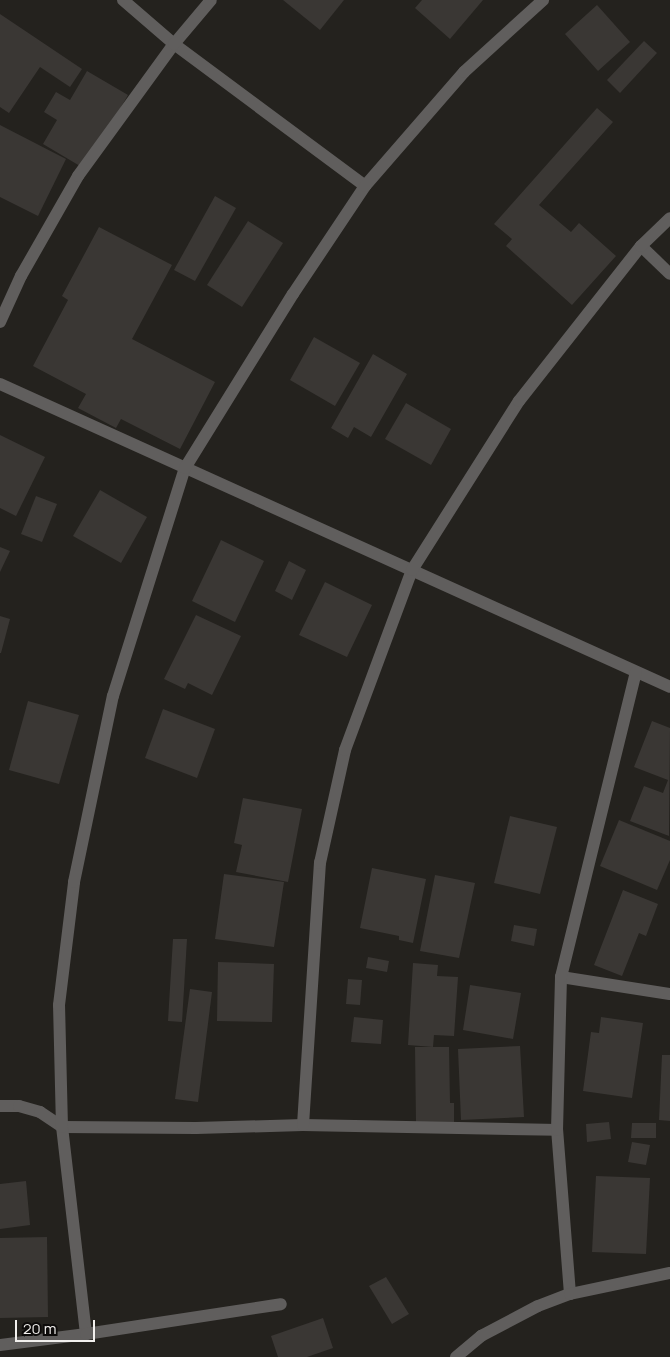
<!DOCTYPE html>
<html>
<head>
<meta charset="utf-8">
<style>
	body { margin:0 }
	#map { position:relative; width:670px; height:1357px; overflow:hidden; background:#24221e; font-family:Manrope,sans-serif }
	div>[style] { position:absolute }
	.building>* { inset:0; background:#3a3734 }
	.street>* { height:12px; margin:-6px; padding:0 6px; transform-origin:6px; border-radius:6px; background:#605e5d }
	span { translate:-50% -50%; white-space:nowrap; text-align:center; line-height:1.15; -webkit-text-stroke:4px #0d0b0a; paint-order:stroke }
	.scale { position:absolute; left:15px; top:1320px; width:80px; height:22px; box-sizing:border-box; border:2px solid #f2f0ee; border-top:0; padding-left:6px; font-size:15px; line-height:18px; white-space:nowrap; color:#f2f0ee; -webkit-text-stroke:4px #0d0b0a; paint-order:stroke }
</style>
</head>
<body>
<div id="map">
	<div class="building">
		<i style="clip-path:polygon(283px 0,344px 0,320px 30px)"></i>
		<i style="clip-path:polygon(422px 0,483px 0,450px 39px,415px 8px)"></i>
		<i style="clip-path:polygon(597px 5px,630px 42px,598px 71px,565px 34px)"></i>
		<i style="clip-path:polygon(0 14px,82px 69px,70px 87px,40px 67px,9px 113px,0 107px)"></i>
		<i style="clip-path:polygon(644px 41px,657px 53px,620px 93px,607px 80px)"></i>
		<i style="clip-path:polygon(87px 71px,128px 95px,85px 169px,43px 144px,57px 120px,44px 112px,56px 92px,70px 100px)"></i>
		<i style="clip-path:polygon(597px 108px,613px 122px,539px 205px,571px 232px,579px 223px,616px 256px,572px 305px,506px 246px,512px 239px,494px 224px)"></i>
		<i style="clip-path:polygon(0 125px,66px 159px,38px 216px,0 197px)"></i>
		<i style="clip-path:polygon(215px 196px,236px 208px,195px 281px,174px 270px)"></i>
		<i style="clip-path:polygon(248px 221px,283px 243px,242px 307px,207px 285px)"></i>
		<i style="clip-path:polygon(99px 227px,172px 265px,132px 339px,215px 382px,180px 449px,121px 419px,116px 428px,78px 408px,86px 394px,33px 366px,68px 300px,62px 296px)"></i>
		<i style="clip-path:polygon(314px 337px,360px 363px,335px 406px,290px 380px)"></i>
		<i style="clip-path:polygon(373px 354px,407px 374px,371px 437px,354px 427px,348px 438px,331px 428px)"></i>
		<i style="clip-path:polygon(406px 403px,451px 429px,431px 465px,385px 439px)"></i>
		<i style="clip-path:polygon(0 435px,45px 457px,16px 516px,0 508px)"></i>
		<i style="clip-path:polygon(100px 490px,147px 517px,121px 563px,73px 536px)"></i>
		<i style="clip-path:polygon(36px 496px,57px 504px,42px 542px,21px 534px)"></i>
		<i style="clip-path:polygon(221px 540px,264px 561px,235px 622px,192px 601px)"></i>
		<i style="clip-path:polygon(0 547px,10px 551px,0 572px)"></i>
		<i style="clip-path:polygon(289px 561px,306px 570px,292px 600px,275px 591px)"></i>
		<i style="clip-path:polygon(325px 582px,372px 605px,347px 657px,299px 635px)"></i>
		<i style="clip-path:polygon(196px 615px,241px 636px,212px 695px,188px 683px,185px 689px,164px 679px)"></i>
		<i style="clip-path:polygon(0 616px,10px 619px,1px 653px,0 653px)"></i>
		<i style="clip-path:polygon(28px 701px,79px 715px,59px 784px,9px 770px)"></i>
		<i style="clip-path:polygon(163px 709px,215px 729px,197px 778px,145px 758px)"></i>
		<i style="clip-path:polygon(652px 721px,670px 728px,669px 836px,630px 821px,644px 786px,663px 793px,668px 780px,634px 767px)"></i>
		<i style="clip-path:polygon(243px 798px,302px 809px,288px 882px,236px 872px,242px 845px,234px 843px)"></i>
		<i style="clip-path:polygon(510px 816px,557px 827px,540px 894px,494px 883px)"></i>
		<i style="clip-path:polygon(619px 820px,670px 841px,670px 860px,657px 890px,600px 866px)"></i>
		<i style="clip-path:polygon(372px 868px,426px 879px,413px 943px,399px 940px,399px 936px,360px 928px)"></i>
		<i style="clip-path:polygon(224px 874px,284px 882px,274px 947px,215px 939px)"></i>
		<i style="clip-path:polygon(435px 875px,475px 883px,459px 958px,420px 951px)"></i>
		<i style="clip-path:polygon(623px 890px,658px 904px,646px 936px,639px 933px,622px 976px,594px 965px)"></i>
		<i style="clip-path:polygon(514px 925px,537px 929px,534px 946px,511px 941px)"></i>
		<i style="clip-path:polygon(173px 939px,187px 939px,182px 1022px,168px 1021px)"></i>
		<i style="clip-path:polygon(368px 957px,389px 961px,387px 972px,366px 968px)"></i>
		<i style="clip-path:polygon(218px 962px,274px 964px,272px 1022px,217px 1021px)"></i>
		<i style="clip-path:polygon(413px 963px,438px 965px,437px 976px,458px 977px,454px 1036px,434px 1035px,433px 1047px,408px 1045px)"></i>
		<i style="clip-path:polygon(348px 979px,362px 980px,360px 1005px,346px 1004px)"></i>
		<i style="clip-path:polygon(470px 985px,521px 993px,513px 1039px,463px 1030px)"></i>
		<i style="clip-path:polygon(190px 989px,212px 992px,198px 1102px,175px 1099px)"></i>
		<i style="clip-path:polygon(354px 1017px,383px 1020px,381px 1044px,351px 1042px)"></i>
		<i style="clip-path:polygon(601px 1017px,643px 1023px,632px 1098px,583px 1091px,591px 1032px,599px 1033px)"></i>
		<i style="clip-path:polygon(520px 1046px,524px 1117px,461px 1120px,458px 1049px)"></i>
		<i style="clip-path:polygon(415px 1047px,449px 1047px,450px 1103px,454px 1103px,454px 1122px,416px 1122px)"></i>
		<i style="clip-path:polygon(662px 1055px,670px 1055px,670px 1121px,659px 1120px)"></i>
		<i style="clip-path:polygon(609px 1122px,611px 1139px,587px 1142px,586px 1124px)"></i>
		<i style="clip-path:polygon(632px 1123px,656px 1123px,656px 1138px,631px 1138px)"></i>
		<i style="clip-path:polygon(632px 1142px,650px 1145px,646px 1165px,628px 1162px)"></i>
		<i style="clip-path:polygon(596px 1176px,650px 1178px,646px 1254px,592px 1252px)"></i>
		<i style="clip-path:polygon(26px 1181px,30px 1225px,0 1229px,0 1184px)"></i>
		<i style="clip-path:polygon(47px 1237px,48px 1317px,0 1318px,0 1238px)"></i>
		<i style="clip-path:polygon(386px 1277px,409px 1314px,392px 1324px,369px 1286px)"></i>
		<i style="clip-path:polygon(323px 1318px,333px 1348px,307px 1357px,278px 1357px,271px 1336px)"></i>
	</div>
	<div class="street">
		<i style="left:123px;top:0;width:67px;rotate:40.8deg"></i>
		<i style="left:174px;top:44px;width:238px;rotate:36.6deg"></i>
		<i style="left:641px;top:246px;width:40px;rotate:44deg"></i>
		<i style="left:0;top:322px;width:51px;rotate:-65.5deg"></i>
		<i style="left:21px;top:276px;width:115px;rotate:-60.3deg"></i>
		<i style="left:78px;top:176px;width:163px;rotate:-54deg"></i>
		<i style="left:174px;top:44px;width:57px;rotate:-49.9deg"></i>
		<i style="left:0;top:384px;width:735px;rotate:24.33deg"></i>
		<i style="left:561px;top:977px;width:110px;rotate:8.9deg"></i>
		<i style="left:0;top:1106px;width:19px"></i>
		<i style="left:19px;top:1106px;width:22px;rotate:16deg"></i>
		<i style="left:40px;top:1112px;width:27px;rotate:34deg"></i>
		<i style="left:62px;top:1127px;width:134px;rotate:0.4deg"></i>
		<i style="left:196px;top:1128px;width:107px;rotate:-1.6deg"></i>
		<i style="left:303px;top:1125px;width:254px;rotate:1.1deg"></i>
		<i style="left:303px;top:1125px;width:263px;rotate:-86.3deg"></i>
		<i style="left:320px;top:863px;width:116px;rotate:-77.5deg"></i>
		<i style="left:345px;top:750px;width:192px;rotate:-69.6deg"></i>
		<i style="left:412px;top:570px;width:200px;rotate:-57.7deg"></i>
		<i style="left:519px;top:401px;width:197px;rotate:-51.8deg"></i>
		<i style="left:641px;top:246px;width:40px;rotate:-44deg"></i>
		<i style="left:570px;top:1294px;width:165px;rotate:-94.5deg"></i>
		<i style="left:557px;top:1130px;width:153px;rotate:-88.5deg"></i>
		<i style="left:561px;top:977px;width:314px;rotate:-76.2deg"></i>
		<i style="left:86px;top:1334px;width:208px;rotate:-96.6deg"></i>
		<i style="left:62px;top:1127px;width:122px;rotate:-91.4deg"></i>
		<i style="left:59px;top:1005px;width:124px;rotate:-83deg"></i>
		<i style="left:74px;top:882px;width:190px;rotate:-78.2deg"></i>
		<i style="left:113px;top:696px;width:239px;rotate:-72.5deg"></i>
		<i style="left:185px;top:468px;width:205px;rotate:-58.2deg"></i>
		<i style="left:293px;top:294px;width:130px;rotate:-56.3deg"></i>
		<i style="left:365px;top:186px;width:151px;rotate:-49deg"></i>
		<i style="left:464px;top:72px;width:107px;rotate:-42.3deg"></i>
		<i style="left:0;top:1345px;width:87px;rotate:-7.3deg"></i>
		<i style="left:86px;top:1334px;width:197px;rotate:-8.7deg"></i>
		<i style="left:456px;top:1357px;width:33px;rotate:-40deg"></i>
		<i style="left:481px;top:1336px;width:64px;rotate:-27.8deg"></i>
		<i style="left:538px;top:1306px;width:34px;rotate:-21deg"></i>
		<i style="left:570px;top:1294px;width:102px;rotate:-11.9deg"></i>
	</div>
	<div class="scale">20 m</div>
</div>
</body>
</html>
